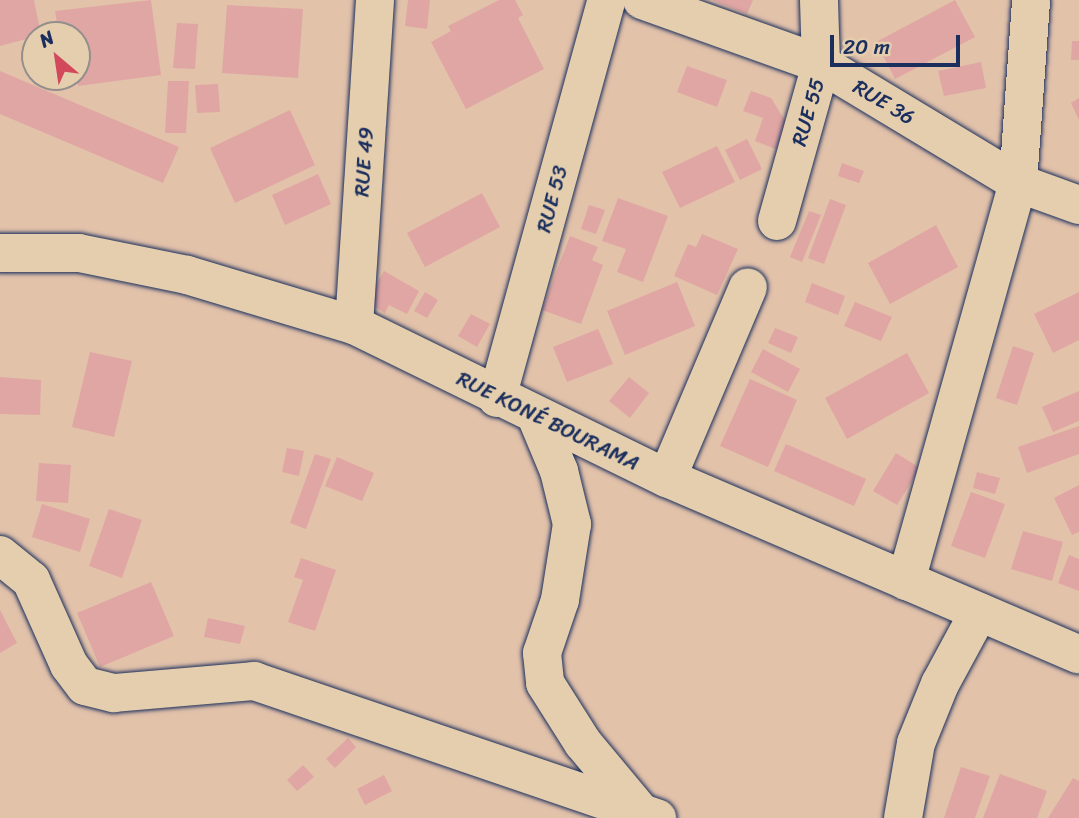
<!DOCTYPE html>
<html>
<head>
<meta charset="utf-8">
<style>
	body { margin:0 }
	#map { position:relative; width:1079px; height:818px; overflow:hidden; background:#e3c2aa; font-family:Sriracha,sans-serif }
	div>[style] { position:absolute }
	.building>* { inset:0; background:#e0a6a3 }
	.roads { filter:drop-shadow(0 0 2px #1b2f5e) drop-shadow(0 0 2px #1b2f5e) }
	.minor>* { height:38px; margin:-19px; padding:0 19px; transform-origin:19px; border-radius:19px; background:#e4cead }
	.highway>* { height:38px; margin:-19px; padding:0 19px; transform-origin:19px; border-radius:19px; background:#e4cead }
	span { translate:-50% -50%; white-space:nowrap; text-align:center; line-height:1.15; -webkit-text-stroke:5px #e4cead; paint-order:stroke }
	.street-label { font-size:21px; color:#1b2f5e }
	.north { position:absolute; left:21px; top:21px; width:70px; height:70px; box-sizing:border-box; background:#e4cead; border:2px solid #948e8d; border-radius:50%; rotate:331deg; font-size:19px; font-weight:700; line-height:28px; text-align:center; color:#1b2f5e }
	.north::after { content:''; display:block; margin:auto; width:24px; height:32px; background:#d1495b; clip-path:polygon(50% 0,100% 100%,50% 72%,0 100%) }
	.scale { position:absolute; left:830px; top:35px; width:130px; height:32px; box-sizing:border-box; border:4px solid #1b2f5e; border-top:0; padding-left:9px; font-size:21px; line-height:24px; white-space:nowrap; color:#1b2f5e; -webkit-text-stroke:5px #e4cead; paint-order:stroke }
</style>
</head>
<body>
<div id="map">
	<div class="building">
		<i style="clip-path:polygon(0 0,34px 0,41px 35px,0 46px)"></i>
		<i style="clip-path:polygon(151px 0,161px 75px,78px 86px,77px 35px,59px 35px,55px 11px)"></i>
		<i style="clip-path:polygon(408px 0,430px 0,427px 29px,405px 26px)"></i>
		<i style="clip-path:polygon(499px 0,515px 0,523px 15px,518px 18px,544px 69px,466px 109px,431px 42px,451px 31px,448px 26px)"></i>
		<i style="clip-path:polygon(712px 0,753px 0,747px 14px)"></i>
		<i style="clip-path:polygon(955px 0,975px 37px,895px 79px,876px 42px)"></i>
		<i style="clip-path:polygon(227px 5px,303px 9px,298px 78px,222px 73px)"></i>
		<i style="clip-path:polygon(177px 23px,198px 24px,195px 69px,173px 68px)"></i>
		<i style="clip-path:polygon(1072px 41px,1079px 41px,1079px 60px,1071px 60px)"></i>
		<i style="clip-path:polygon(981px 62px,986px 88px,944px 96px,938px 71px)"></i>
		<i style="clip-path:polygon(687px 66px,727px 80px,717px 107px,677px 92px)"></i>
		<i style="clip-path:polygon(0 71px,179px 147px,163px 183px,0 114px)"></i>
		<i style="clip-path:polygon(168px 81px,189px 81px,186px 133px,165px 133px)"></i>
		<i style="clip-path:polygon(218px 84px,220px 112px,197px 113px,195px 85px)"></i>
		<i style="clip-path:polygon(751px 91px,771px 98px,786px 122px,776px 149px,755px 141px,763px 118px,743px 111px)"></i>
		<i style="clip-path:polygon(1079px 98px,1079px 120px,1071px 103px)"></i>
		<i style="clip-path:polygon(290px 110px,315px 165px,235px 203px,210px 148px)"></i>
		<i style="clip-path:polygon(747px 139px,762px 169px,740px 180px,725px 150px)"></i>
		<i style="clip-path:polygon(717px 146px,735px 182px,680px 208px,662px 172px)"></i>
		<i style="clip-path:polygon(842px 163px,864px 171px,859px 183px,838px 176px)"></i>
		<i style="clip-path:polygon(318px 174px,331px 204px,285px 225px,272px 195px)"></i>
		<i style="clip-path:polygon(482px 193px,500px 227px,425px 267px,407px 233px)"></i>
		<i style="clip-path:polygon(618px 198px,668px 216px,643px 282px,617px 272px,626px 249px,602px 241px)"></i>
		<i style="clip-path:polygon(830px 199px,846px 205px,824px 264px,808px 258px)"></i>
		<i style="clip-path:polygon(589px 205px,605px 210px,596px 234px,581px 229px)"></i>
		<i style="clip-path:polygon(809px 211px,821px 215px,802px 262px,790px 257px)"></i>
		<i style="clip-path:polygon(936px 225px,958px 267px,890px 304px,868px 263px)"></i>
		<i style="clip-path:polygon(702px 234px,738px 249px,717px 295px,674px 276px,688px 244px,696px 247px)"></i>
		<i style="clip-path:polygon(570px 236px,598px 247px,592px 260px,603px 265px,581px 324px,542px 310px)"></i>
		<i style="clip-path:polygon(384px 271px,419px 291px,407px 314px,389px 305px,385px 313px,366px 302px)"></i>
		<i style="clip-path:polygon(677px 282px,695px 326px,625px 355px,607px 311px)"></i>
		<i style="clip-path:polygon(812px 283px,845px 296px,838px 315px,805px 302px)"></i>
		<i style="clip-path:polygon(425px 292px,438px 300px,427px 318px,414px 311px)"></i>
		<i style="clip-path:polygon(1079px 292px,1079px 340px,1053px 353px,1034px 314px)"></i>
		<i style="clip-path:polygon(855px 302px,892px 317px,881px 341px,844px 326px)"></i>
		<i style="clip-path:polygon(471px 314px,490px 324px,477px 347px,458px 336px)"></i>
		<i style="clip-path:polygon(775px 328px,798px 337px,791px 353px,768px 343px)"></i>
		<i style="clip-path:polygon(598px 329px,613px 364px,567px 382px,553px 347px)"></i>
		<i style="clip-path:polygon(1013px 346px,1034px 353px,1017px 405px,996px 398px)"></i>
		<i style="clip-path:polygon(763px 349px,800px 369px,788px 392px,751px 372px)"></i>
		<i style="clip-path:polygon(90px 352px,132px 361px,114px 437px,72px 427px)"></i>
		<i style="clip-path:polygon(907px 353px,929px 393px,847px 439px,825px 398px)"></i>
		<i style="clip-path:polygon(0 377px,41px 380px,40px 415px,0 414px)"></i>
		<i style="clip-path:polygon(629px 377px,649px 393px,630px 418px,609px 401px)"></i>
		<i style="clip-path:polygon(750px 379px,797px 400px,768px 467px,720px 446px)"></i>
		<i style="clip-path:polygon(1079px 391px,1079px 421px,1053px 432px,1042px 407px)"></i>
		<i style="clip-path:polygon(1079px 426px,1079px 454px,1027px 473px,1018px 447px)"></i>
		<i style="clip-path:polygon(786px 444px,866px 479px,854px 506px,774px 471px)"></i>
		<i style="clip-path:polygon(287px 448px,304px 451px,299px 476px,282px 472px)"></i>
		<i style="clip-path:polygon(896px 453px,920px 468px,897px 505px,873px 491px)"></i>
		<i style="clip-path:polygon(315px 454px,331px 459px,306px 529px,290px 523px)"></i>
		<i style="clip-path:polygon(337px 457px,374px 473px,362px 501px,325px 486px)"></i>
		<i style="clip-path:polygon(39px 463px,71px 465px,68px 503px,36px 501px)"></i>
		<i style="clip-path:polygon(977px 472px,1000px 478px,995px 494px,973px 488px)"></i>
		<i style="clip-path:polygon(1079px 485px,1079px 532px,1072px 535px,1054px 498px)"></i>
		<i style="clip-path:polygon(971px 492px,1005px 504px,985px 558px,951px 546px)"></i>
		<i style="clip-path:polygon(42px 504px,90px 519px,80px 552px,32px 537px)"></i>
		<i style="clip-path:polygon(109px 509px,142px 520px,122px 578px,89px 566px)"></i>
		<i style="clip-path:polygon(1023px 531px,1063px 542px,1052px 581px,1011px 569px)"></i>
		<i style="clip-path:polygon(1069px 555px,1079px 559px,1079px 591px,1058px 583px)"></i>
		<i style="clip-path:polygon(301px 558px,336px 570px,315px 631px,288px 622px,303px 580px,294px 577px)"></i>
		<i style="clip-path:polygon(151px 582px,174px 636px,100px 667px,77px 613px)"></i>
		<i style="clip-path:polygon(0 610px,17px 643px,0 653px)"></i>
		<i style="clip-path:polygon(208px 618px,245px 626px,240px 644px,204px 637px)"></i>
		<i style="clip-path:polygon(348px 738px,356px 747px,335px 768px,326px 759px)"></i>
		<i style="clip-path:polygon(303px 765px,314px 777px,297px 791px,287px 780px)"></i>
		<i style="clip-path:polygon(961px 767px,990px 776px,975px 818px,944px 818px)"></i>
		<i style="clip-path:polygon(1000px 774px,1047px 791px,1037px 818px,983px 818px)"></i>
		<i style="clip-path:polygon(384px 775px,392px 791px,365px 805px,357px 789px)"></i>
		<i style="clip-path:polygon(1073px 778px,1079px 781px,1079px 818px,1048px 818px)"></i>
	</div>
	<div class="roads">
		<div class="minor">
			<i style="left:642px;top:0;width:190px;rotate:19.7deg"></i>
			<i style="left:821px;top:64px;width:230px;rotate:31.1deg"></i>
			<i style="left:1018px;top:183px;width:65px;rotate:19.8deg"></i>
			<i style="left:777px;top:221px;width:163px;rotate:-74.3deg"></i>
			<i style="left:821px;top:64px;width:64px;rotate:-91.8deg"></i>
			<i style="left:354px;top:325px;width:326px;rotate:-86.3deg"></i>
			<i style="left:497px;top:398px;width:413px;rotate:-74.6deg"></i>
			<i style="left:536px;top:416px;width:60px;rotate:67.3deg"></i>
			<i style="left:559px;top:471px;width:55px;rotate:76.2deg"></i>
			<i style="left:572px;top:524px;width:77px;rotate:99deg"></i>
			<i style="left:560px;top:600px;width:56px;rotate:108.8deg"></i>
			<i style="left:542px;top:653px;width:30px;rotate:84deg"></i>
			<i style="left:545px;top:683px;width:71px;rotate:57.7deg"></i>
			<i style="left:583px;top:743px;width:86px;rotate:50.2deg"></i>
			<i style="left:667px;top:478px;width:207px;rotate:-67deg"></i>
			<i style="left:0;top:555px;width:40px;rotate:39deg"></i>
			<i style="left:31px;top:580px;width:93px;rotate:65.9deg"></i>
			<i style="left:69px;top:665px;width:26px;rotate:53deg"></i>
			<i style="left:85px;top:686px;width:30px;rotate:14deg"></i>
			<i style="left:114px;top:693px;width:141px;rotate:-4.9deg"></i>
			<i style="left:254px;top:681px;width:426px;rotate:18.8deg"></i>
			<i style="left:906px;top:581px;width:413px;rotate:-74.3deg"></i>
			<i style="left:1018px;top:183px;width:183px;rotate:-85.9deg"></i>
			<i style="left:903px;top:818px;width:76px;rotate:-80.2deg"></i>
			<i style="left:916px;top:743px;width:64px;rotate:-67.9deg"></i>
			<i style="left:940px;top:684px;width:82px;rotate:-61.6deg"></i>
		</div>
		<div class="highway">
			<i style="left:0;top:253px;width:79px"></i>
			<i style="left:79px;top:253px;width:110px;rotate:11.5deg"></i>
			<i style="left:187px;top:275px;width:174px;rotate:16.7deg"></i>
			<i style="left:354px;top:325px;width:348px;rotate:26.1deg"></i>
			<i style="left:667px;top:478px;width:448px;rotate:23.2deg"></i>
		</div>
	</div>
	<div class="street-label">
		<span style="left:884px;top:102px;rotate:31deg">RUE 36</span>
		<span style="left:808px;top:112px;rotate:-74deg">RUE 55</span>
		<span style="left:364px;top:162px;rotate:-86deg">RUE 49</span>
		<span style="left:552px;top:199px;rotate:-75deg">RUE 53</span>
		<span style="left:548px;top:421px;rotate:26deg">RUE KONÉ BOURAMA</span>
	</div>
	<div class="north">N</div>
	<div class="scale">20 m</div>
</div>
</body>
</html>
